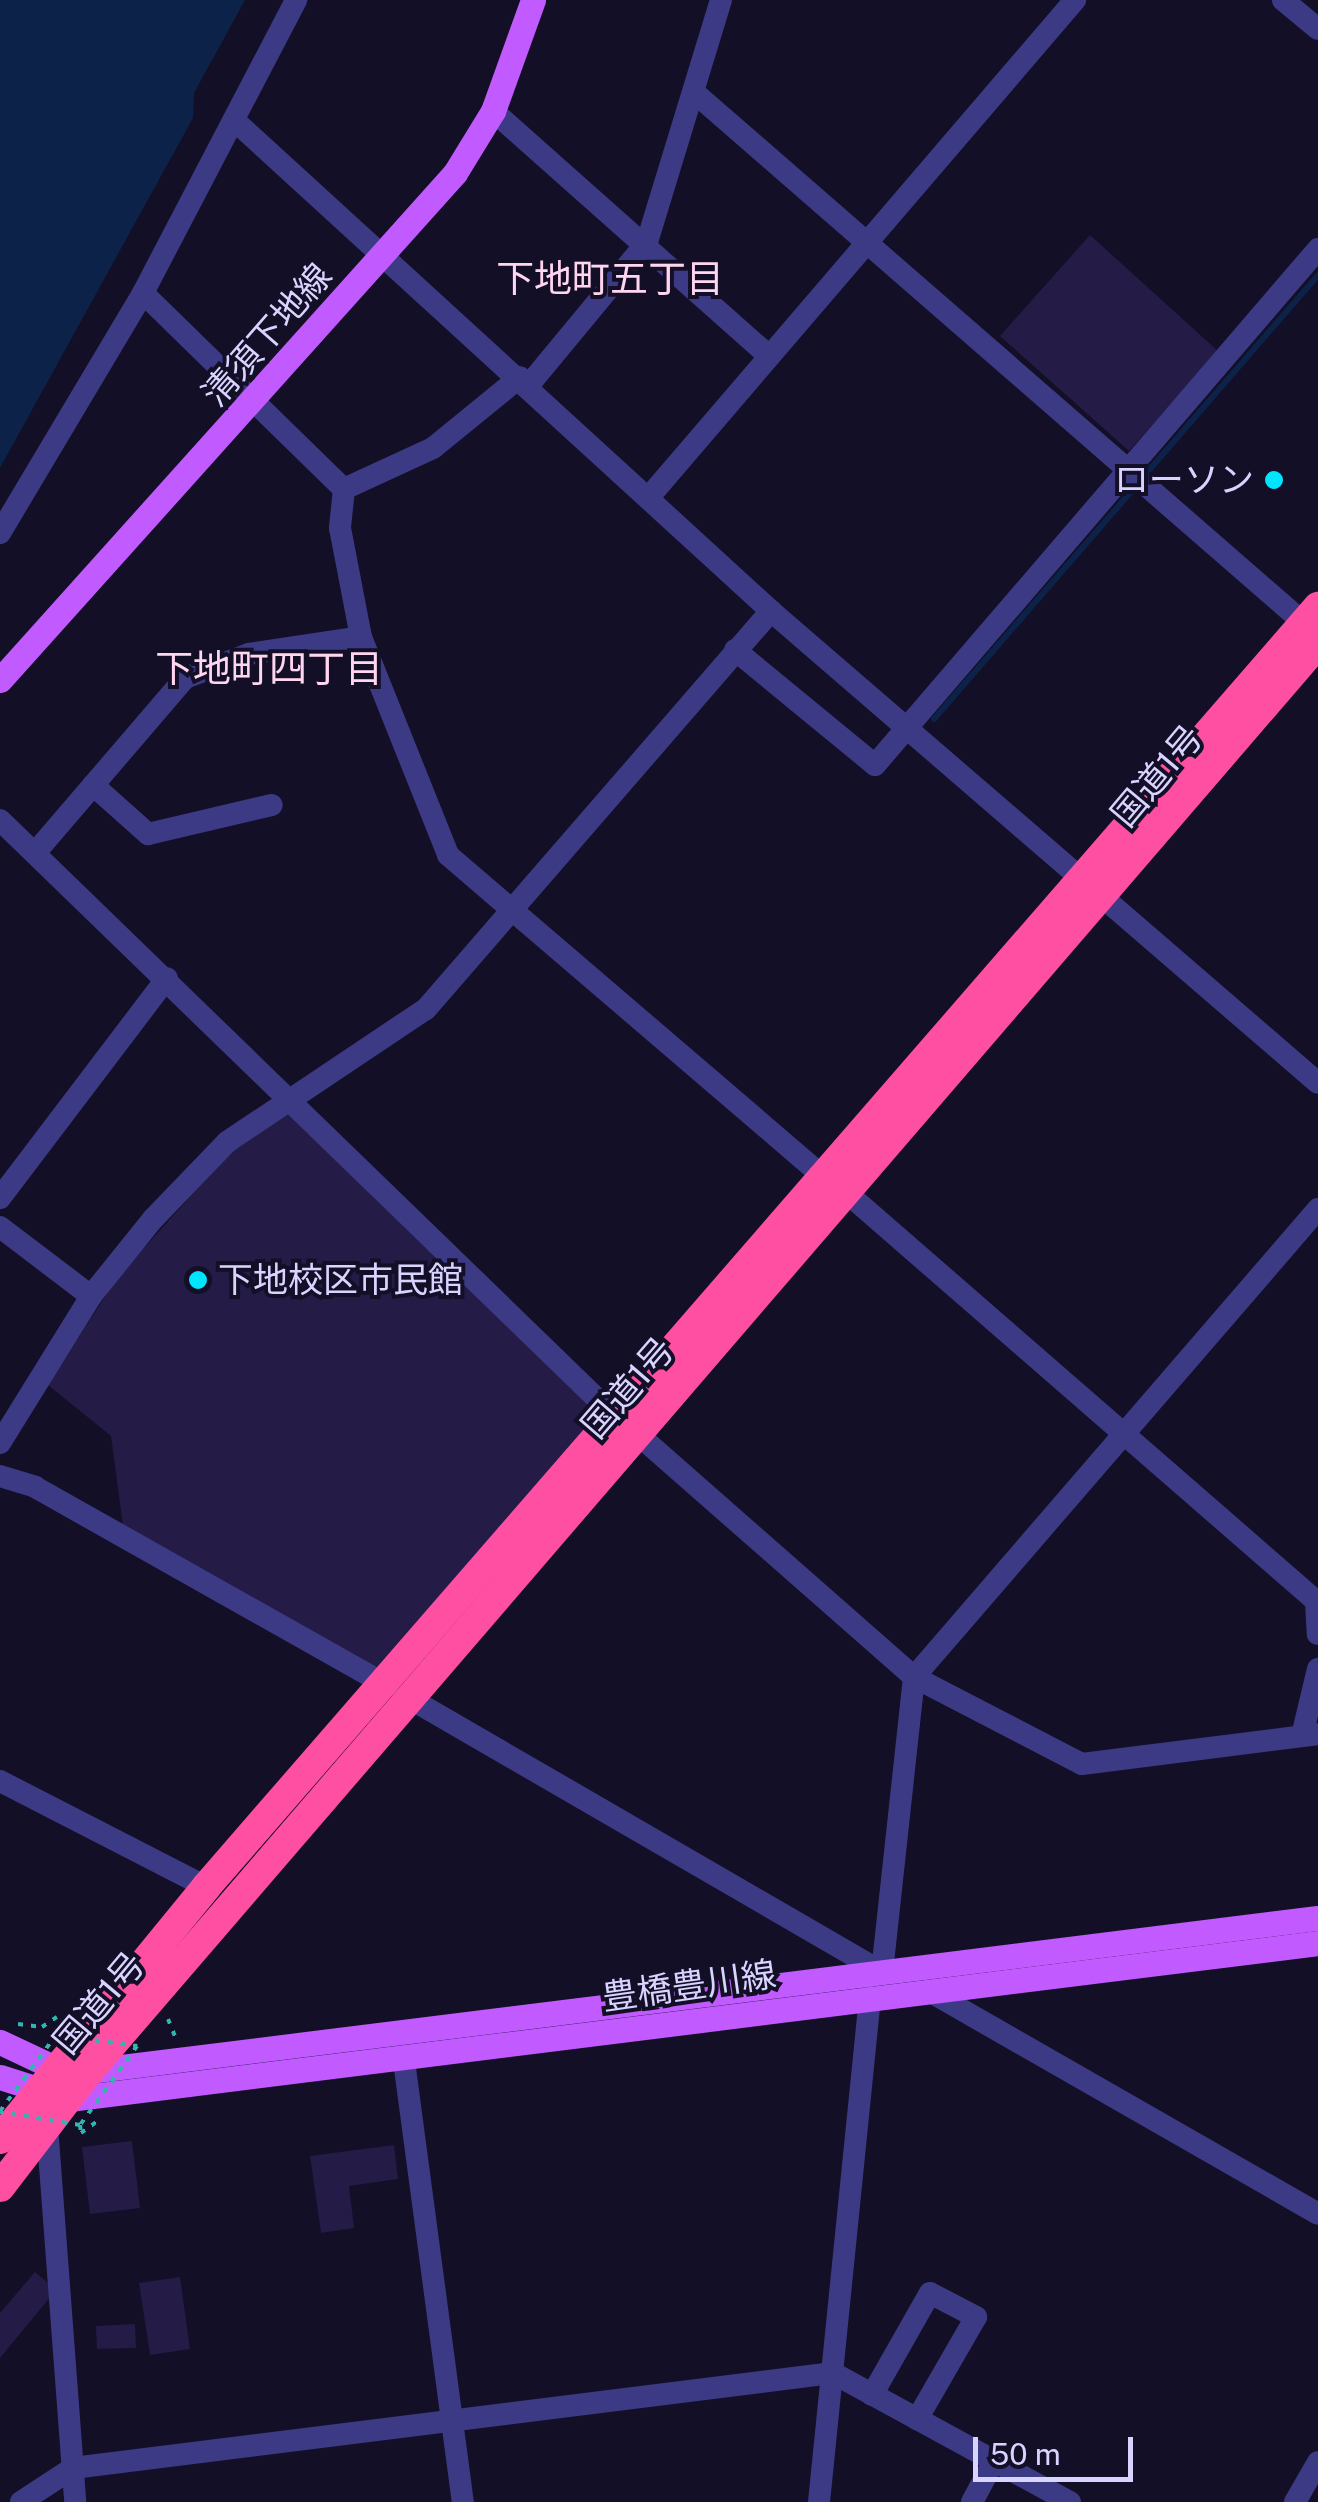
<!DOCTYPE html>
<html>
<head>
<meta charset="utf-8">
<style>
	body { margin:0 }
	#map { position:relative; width:1318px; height:2502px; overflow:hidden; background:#130f26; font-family:"Public Sans","Noto Sans JP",sans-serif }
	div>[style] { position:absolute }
	.water>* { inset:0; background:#0c2248 }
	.stream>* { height:6px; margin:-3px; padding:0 3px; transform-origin:3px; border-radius:3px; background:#0c2248 }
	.building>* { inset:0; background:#241b47 }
	.path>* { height:4px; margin-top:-2px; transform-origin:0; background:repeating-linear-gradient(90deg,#2fb8b0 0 5px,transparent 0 13px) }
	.minor>* { height:22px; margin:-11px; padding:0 11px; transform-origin:11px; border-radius:11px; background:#3d3a85 }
	.major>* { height:25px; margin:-12.5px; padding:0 12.5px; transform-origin:12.5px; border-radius:12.5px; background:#c25bff }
	.highway>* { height:30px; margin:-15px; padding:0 15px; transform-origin:15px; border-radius:15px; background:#ff4fa3 }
	.path-bridge>* { height:4px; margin-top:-2px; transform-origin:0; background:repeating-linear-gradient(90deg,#2fb8b0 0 5px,transparent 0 13px) }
	.dots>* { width:28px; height:28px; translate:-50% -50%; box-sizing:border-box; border:5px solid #130f26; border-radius:50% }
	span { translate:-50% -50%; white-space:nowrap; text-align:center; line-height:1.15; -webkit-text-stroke:8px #130f26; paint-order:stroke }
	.street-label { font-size:35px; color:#d9d4ff }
	.poi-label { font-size:35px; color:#d9d4ff }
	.right { translate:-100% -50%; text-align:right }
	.left { translate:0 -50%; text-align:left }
	.neighbourhood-label { font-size:38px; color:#ffd6f0 }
	.scale { position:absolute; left:973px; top:2437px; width:160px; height:45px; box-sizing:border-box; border:5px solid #d9d4ff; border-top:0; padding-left:12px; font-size:30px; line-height:35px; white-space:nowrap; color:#d9d4ff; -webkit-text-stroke:8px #130f26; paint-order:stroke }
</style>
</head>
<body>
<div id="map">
	<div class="water">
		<i style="clip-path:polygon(0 0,245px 0,194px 93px,193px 118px,0 468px)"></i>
	</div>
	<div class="stream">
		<i style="left:1144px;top:476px;width:266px;rotate:-49.1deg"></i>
		<i style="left:934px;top:719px;width:308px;rotate:-49.1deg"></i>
	</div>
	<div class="building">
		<i style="clip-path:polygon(1090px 235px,1218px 351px,1129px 451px,1000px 336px)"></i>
		<i style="clip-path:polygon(291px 1109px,608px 1419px,386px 1675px,123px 1526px,111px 1436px,48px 1385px,117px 1278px,234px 1148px)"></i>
		<i style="clip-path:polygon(132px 2141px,140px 2208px,90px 2214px,82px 2147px)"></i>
		<i style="clip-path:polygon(394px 2145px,398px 2179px,349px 2186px,354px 2228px,321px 2233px,310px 2156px)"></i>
		<i style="clip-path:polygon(35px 2272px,56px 2290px,0 2358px,0 2313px)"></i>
		<i style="clip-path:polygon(180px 2277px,190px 2349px,150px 2355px,139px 2283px)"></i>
		<i style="clip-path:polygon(135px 2324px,136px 2348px,97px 2349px,96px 2326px)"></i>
	</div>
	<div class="path">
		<i style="left:168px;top:2019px;width:18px;rotate:68deg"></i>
		<i style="left:18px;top:2024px;width:24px;rotate:7deg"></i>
		<i style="left:42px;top:2027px;width:18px;rotate:-34deg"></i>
		<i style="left:80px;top:2125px;width:8px;rotate:83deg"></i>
		<i style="left:81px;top:2133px;width:22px;rotate:-36deg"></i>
	</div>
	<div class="minor">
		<i style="left:1283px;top:0;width:45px;rotate:39.6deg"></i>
		<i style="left:696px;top:94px;width:806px;rotate:41.03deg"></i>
		<i style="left:493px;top:111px;width:369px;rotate:41.6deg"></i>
		<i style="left:235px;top:121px;width:726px;rotate:42.43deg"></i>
		<i style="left:771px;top:611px;width:722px;rotate:40.79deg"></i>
		<i style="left:143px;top:293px;width:281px;rotate:44.3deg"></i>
		<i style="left:344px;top:489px;width:39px;rotate:96deg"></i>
		<i style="left:340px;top:528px;width:111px;rotate:79.1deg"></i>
		<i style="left:361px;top:637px;width:235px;rotate:68.2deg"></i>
		<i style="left:448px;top:855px;width:496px;rotate:40.6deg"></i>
		<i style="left:528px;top:386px;width:187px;rotate:-50.4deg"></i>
		<i style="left:647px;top:242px;width:253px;rotate:-73deg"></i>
		<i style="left:344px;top:489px;width:98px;rotate:-24.7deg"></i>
		<i style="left:433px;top:448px;width:112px;rotate:-39.2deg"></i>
		<i style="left:649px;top:497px;width:655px;rotate:-49.4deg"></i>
		<i style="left:0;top:533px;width:279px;rotate:-59.2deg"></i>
		<i style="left:143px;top:293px;width:331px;rotate:-62.4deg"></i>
		<i style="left:735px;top:650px;width:181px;rotate:39.4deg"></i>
		<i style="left:875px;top:765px;width:680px;rotate:-49.35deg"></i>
		<i style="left:93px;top:785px;width:74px;rotate:41.7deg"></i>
		<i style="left:148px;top:834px;width:127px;rotate:-13.2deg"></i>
		<i style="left:0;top:820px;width:861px;rotate:44.11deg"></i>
		<i style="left:35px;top:853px;width:230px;rotate:-49.4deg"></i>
		<i style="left:185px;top:678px;width:68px;rotate:-20.6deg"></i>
		<i style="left:249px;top:654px;width:113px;rotate:-8.6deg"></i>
		<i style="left:847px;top:1193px;width:622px;rotate:41.02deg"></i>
		<i style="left:1316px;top:1601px;width:33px;rotate:87deg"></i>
		<i style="left:0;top:1198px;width:276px;rotate:-52.8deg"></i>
		<i style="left:1318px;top:1209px;width:618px;rotate:130.8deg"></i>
		<i style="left:914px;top:1677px;width:189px;rotate:27.4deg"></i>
		<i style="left:1082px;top:1764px;width:238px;rotate:-7.2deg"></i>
		<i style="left:0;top:1227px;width:114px;rotate:37.2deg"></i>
		<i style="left:0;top:1443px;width:173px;rotate:-58.2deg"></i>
		<i style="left:91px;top:1296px;width:99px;rotate:-51.2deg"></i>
		<i style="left:153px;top:1219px;width:107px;rotate:-46.1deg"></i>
		<i style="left:227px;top:1142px;width:239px;rotate:-33.8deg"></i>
		<i style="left:426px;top:1009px;width:527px;rotate:-49.08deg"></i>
		<i style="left:0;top:1476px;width:37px;rotate:17deg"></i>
		<i style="left:35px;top:1487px;width:405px;rotate:29.4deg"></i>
		<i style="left:409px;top:1698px;width:547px;rotate:30.08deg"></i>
		<i style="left:882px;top:1972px;width:297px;rotate:-83.8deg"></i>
		<i style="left:914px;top:1677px;width:368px;rotate:-138.7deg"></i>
		<i style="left:1302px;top:1736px;width:69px;rotate:-76.6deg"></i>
		<i style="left:0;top:1781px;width:232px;rotate:27.2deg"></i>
		<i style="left:929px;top:1991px;width:448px;rotate:29.8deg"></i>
		<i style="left:404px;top:2061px;width:445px;rotate:82.4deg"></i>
		<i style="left:47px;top:2126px;width:377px;rotate:85.7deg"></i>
		<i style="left:872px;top:2395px;width:117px;rotate:-60.4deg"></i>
		<i style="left:930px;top:2293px;width:52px;rotate:27.6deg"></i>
		<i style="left:976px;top:2317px;width:118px;rotate:120deg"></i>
		<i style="left:21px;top:2502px;width:62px;rotate:-33.2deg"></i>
		<i style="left:73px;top:2468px;width:766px;rotate:-7.13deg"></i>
		<i style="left:833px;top:2373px;width:270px;rotate:28.6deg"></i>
		<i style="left:819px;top:2502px;width:508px;rotate:-84.23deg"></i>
		<i style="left:972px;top:2502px;width:47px;rotate:-61.8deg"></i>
		<i style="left:1295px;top:2502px;width:46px;rotate:-60.1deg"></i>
	</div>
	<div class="major">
		<i style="left:0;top:680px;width:681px;rotate:-48.09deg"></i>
		<i style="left:455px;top:173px;width:73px;rotate:-58.5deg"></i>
		<i style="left:493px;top:111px;width:118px;rotate:-70.2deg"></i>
		<i style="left:0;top:2042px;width:63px;rotate:25.3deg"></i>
		<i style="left:57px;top:2069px;width:32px;rotate:4deg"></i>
		<i style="left:89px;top:2071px;width:1238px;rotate:-7.1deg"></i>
		<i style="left:0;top:2077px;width:72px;rotate:17.7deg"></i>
		<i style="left:69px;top:2099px;width:1259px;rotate:-7.12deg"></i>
	</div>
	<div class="highway">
		<i style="left:0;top:2139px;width:325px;rotate:-50.7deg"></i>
		<i style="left:206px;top:1887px;width:1696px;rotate:-49.02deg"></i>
		<i style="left:0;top:2187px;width:146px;rotate:-52.5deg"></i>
		<i style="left:89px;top:2071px;width:1884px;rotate:-49.28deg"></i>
	</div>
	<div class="path-bridge">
		<i style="left:0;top:2111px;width:94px;rotate:-53.6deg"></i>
		<i style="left:56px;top:2035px;width:82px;rotate:7.7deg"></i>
		<i style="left:137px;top:2046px;width:97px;rotate:125.8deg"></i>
		<i style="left:80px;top:2125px;width:81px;rotate:-170.8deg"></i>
	</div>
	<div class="dots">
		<i style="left:1274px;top:480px;background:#00e5ff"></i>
		<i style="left:198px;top:1280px;background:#00e5ff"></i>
	</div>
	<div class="street-label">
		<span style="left:267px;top:335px;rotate:-49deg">清須下地線</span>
		<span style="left:1157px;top:776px;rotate:-50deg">国道1号</span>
		<span style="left:628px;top:1388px;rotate:-49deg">国道1号</span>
		<span style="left:689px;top:1986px;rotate:-8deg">豊橋豊川線</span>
		<span style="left:99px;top:2003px;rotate:-50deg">国道1号</span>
	</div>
	<div class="poi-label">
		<span class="right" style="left:1254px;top:480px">ローソン</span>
		<span class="left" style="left:218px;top:1280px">下地校区市民館</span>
	</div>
	<div class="neighbourhood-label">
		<span style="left:610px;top:279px">下地町五丁目</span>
		<span style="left:269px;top:669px">下地町四丁目</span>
	</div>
	<div class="scale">50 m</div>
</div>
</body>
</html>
